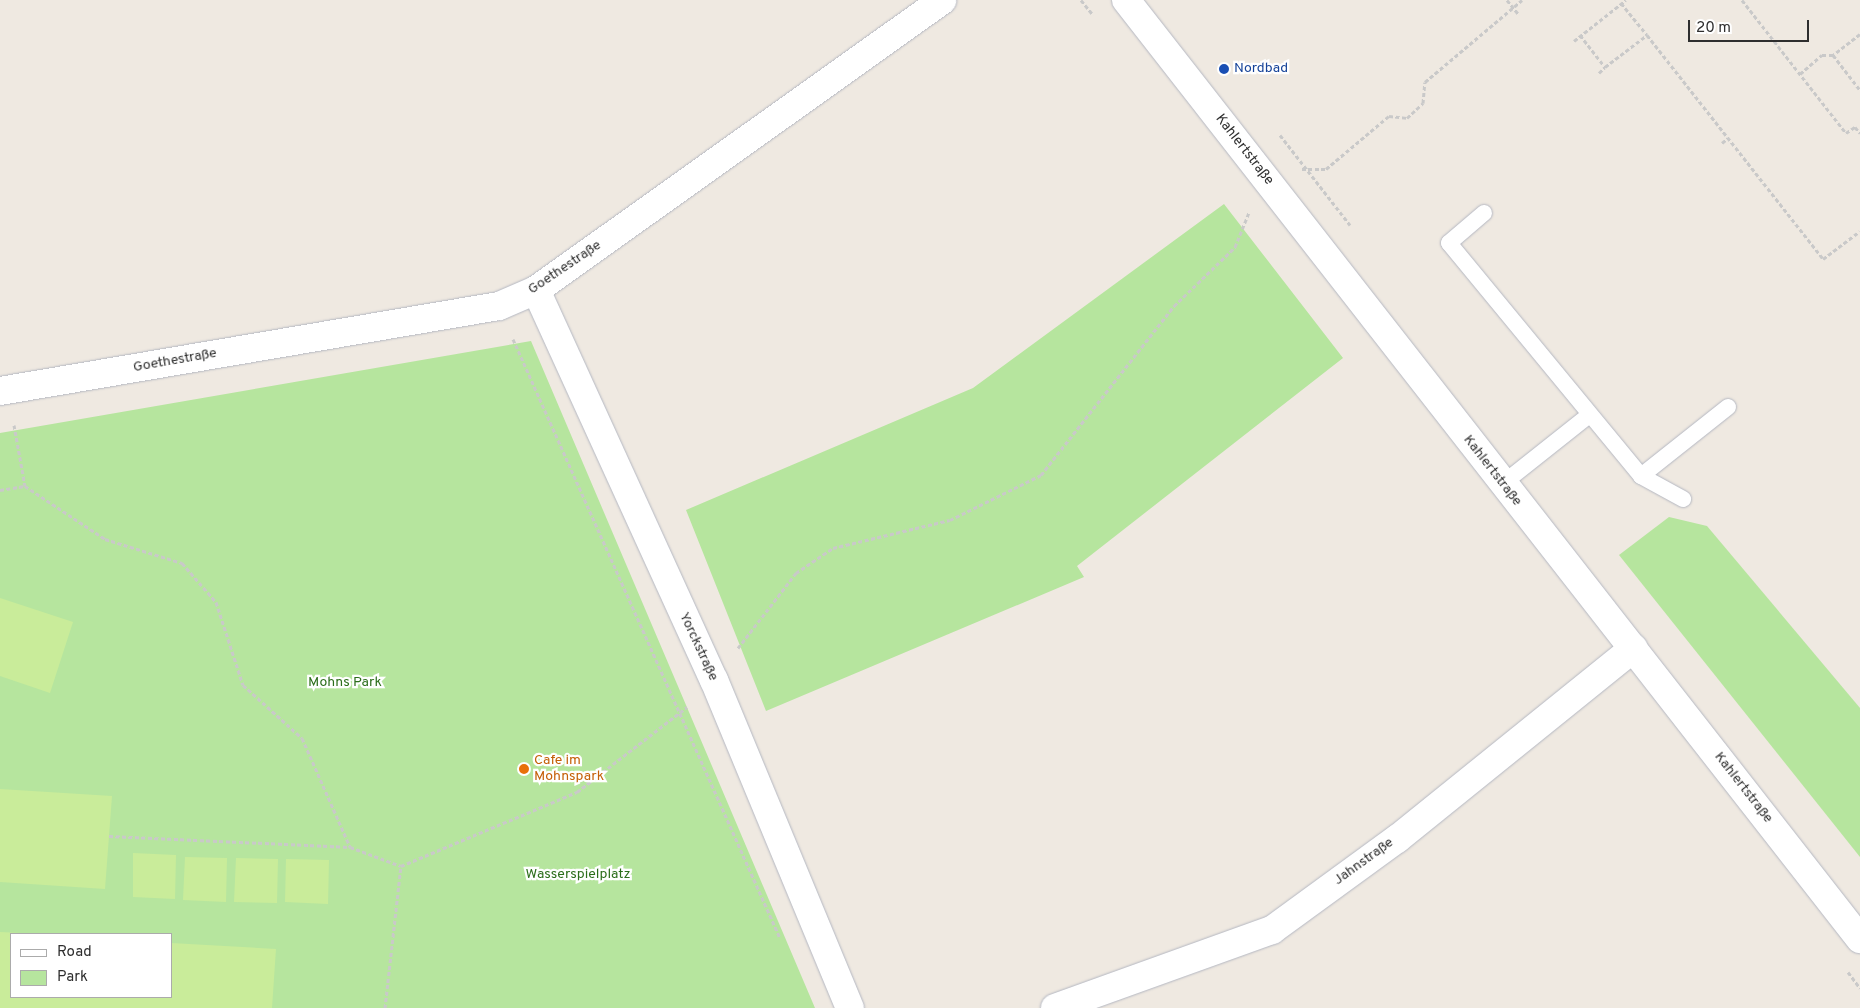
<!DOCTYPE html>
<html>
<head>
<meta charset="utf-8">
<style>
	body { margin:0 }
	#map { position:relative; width:1860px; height:1008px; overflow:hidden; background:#efe9e1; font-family:Overpass,sans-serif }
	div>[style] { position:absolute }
	.green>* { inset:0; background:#b6e59e }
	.pitch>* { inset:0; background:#c9ec9a }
	.path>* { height:3px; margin-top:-1.5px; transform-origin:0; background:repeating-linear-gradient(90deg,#c9c9c9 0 4px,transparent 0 6.5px) }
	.roads { filter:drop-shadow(0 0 1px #b4b7c1) drop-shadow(0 0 1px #b4b7c1) }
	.lane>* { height:16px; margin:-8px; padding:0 8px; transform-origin:8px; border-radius:8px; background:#fff }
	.street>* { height:28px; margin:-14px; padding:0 14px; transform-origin:14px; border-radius:14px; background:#fff }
	.dots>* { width:14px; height:14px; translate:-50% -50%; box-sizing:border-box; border:2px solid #fff; border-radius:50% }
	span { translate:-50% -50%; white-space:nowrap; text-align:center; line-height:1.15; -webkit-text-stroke:4.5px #fff; paint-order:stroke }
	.transit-label { font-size:14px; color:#164399 }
	.left { translate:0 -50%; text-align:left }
	.street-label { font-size:14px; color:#2e2e2e }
	.park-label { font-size:14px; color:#2c6e1b }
	.food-label { font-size:14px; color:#c56008 }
	.legend { position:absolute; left:10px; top:933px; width:162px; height:65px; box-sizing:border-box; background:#fff; border:1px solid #ababab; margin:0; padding:6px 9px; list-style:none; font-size:15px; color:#2e2e2e }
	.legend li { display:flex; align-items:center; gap:10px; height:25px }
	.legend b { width:25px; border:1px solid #ababab }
	.scale { position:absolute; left:1688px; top:20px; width:121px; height:22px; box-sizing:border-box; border:2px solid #2e2e2e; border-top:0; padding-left:6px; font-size:15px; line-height:18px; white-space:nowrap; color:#2e2e2e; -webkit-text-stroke:4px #fff; paint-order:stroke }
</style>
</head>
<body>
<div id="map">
	<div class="green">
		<i style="clip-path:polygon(1224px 204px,1343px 358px,1077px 566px,1084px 577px,766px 711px,686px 510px,973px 388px)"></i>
		<i style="clip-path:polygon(evenodd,531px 341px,815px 1008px,0 1008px,0 433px,531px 341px,11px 934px,171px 934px,171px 997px,11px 997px,11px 934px)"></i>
		<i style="clip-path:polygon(1669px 517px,1707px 526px,1860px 708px,1860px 857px,1619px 555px)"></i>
	</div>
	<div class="pitch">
		<i style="clip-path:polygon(0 598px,73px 622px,50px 693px,0 676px)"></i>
		<i style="clip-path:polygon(0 789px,112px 796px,105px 889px,0 882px)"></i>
		<i style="clip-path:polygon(133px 853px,176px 855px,175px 899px,133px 897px)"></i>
		<i style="clip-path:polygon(185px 857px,227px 858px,226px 902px,183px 900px)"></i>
		<i style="clip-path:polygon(236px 858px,278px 859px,277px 903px,234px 902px)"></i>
		<i style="clip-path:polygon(286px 859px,329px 860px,328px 904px,285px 902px)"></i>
		<i style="clip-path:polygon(0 932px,42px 934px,11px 934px,11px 997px,171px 997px,171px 943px,276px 949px,272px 1008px,0 1008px)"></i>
	</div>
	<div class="path">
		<i style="left:1081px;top:0;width:19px;rotate:51deg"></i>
		<i style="left:1507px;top:0;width:19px;rotate:51deg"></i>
		<i style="left:1742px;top:0;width:169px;rotate:52deg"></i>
		<i style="left:1846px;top:133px;width:11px;rotate:-34deg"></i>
		<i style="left:1855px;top:127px;width:8px;rotate:50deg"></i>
		<i style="left:1621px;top:3px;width:41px;rotate:50.9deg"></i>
		<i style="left:1860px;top:34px;width:34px;rotate:142deg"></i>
		<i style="left:1833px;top:55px;width:44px;rotate:52.4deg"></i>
		<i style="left:1580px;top:35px;width:41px;rotate:52deg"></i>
		<i style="left:1605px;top:67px;width:53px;rotate:-37.3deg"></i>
		<i style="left:1647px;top:35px;width:285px;rotate:51.8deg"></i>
		<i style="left:1823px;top:259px;width:46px;rotate:-37.1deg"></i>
		<i style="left:1574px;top:41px;width:66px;rotate:-38.3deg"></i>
		<i style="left:1599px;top:73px;width:8px;rotate:-45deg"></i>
		<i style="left:1800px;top:74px;width:29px;rotate:-41deg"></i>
		<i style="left:1822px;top:55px;width:11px"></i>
		<i style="left:1280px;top:135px;width:114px;rotate:52.1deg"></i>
		<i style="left:1722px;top:143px;width:8px;rotate:-40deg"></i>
		<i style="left:1302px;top:169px;width:24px"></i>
		<i style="left:1326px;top:169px;width:82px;rotate:-40.1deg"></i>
		<i style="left:1389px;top:116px;width:18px;rotate:6deg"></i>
		<i style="left:1407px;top:118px;width:22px;rotate:-43deg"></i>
		<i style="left:1423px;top:103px;width:21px;rotate:-85deg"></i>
		<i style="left:1425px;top:82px;width:127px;rotate:-40.2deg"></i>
		<i style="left:513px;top:339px;width:656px;rotate:65.98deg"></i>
		<i style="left:14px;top:425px;width:62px;rotate:79.8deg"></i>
		<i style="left:0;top:490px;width:25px;rotate:-9deg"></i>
		<i style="left:25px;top:486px;width:96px;rotate:33.5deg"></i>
		<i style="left:105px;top:539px;width:81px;rotate:17.3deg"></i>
		<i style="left:182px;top:563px;width:52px;rotate:48.9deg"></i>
		<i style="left:216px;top:602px;width:87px;rotate:72deg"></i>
		<i style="left:243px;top:685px;width:79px;rotate:41.9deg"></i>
		<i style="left:302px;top:738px;width:119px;rotate:66.2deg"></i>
		<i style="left:350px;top:847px;width:54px;rotate:20.4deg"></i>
		<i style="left:401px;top:866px;width:191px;rotate:-22.8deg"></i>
		<i style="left:577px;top:792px;width:139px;rotate:-37.7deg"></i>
		<i style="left:738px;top:648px;width:95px;rotate:-52.3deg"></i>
		<i style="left:796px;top:573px;width:45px;rotate:-34deg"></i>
		<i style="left:833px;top:548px;width:120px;rotate:-13.5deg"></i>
		<i style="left:950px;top:520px;width:102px;rotate:-26.3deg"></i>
		<i style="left:1041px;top:475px;width:215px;rotate:-51.8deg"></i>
		<i style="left:1174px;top:306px;width:85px;rotate:-44deg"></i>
		<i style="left:1235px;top:247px;width:38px;rotate:-68deg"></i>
		<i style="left:109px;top:836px;width:241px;rotate:2.6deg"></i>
		<i style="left:1848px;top:972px;width:20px;rotate:53deg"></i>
		<i style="left:385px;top:1008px;width:143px;rotate:-83.6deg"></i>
	</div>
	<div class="roads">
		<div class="lane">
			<i style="left:1484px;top:213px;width:46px;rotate:139.4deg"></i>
			<i style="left:1449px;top:243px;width:302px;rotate:50.5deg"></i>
			<i style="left:1641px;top:476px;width:111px;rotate:-38.4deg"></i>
			<i style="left:1641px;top:476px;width:48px;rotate:28.7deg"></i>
			<i style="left:1501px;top:485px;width:111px;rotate:-38.4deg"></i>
		</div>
		<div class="street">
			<i style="left:1126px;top:0;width:1192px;rotate:51.99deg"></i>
			<i style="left:536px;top:290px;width:429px;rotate:65.5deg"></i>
			<i style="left:714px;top:680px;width:355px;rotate:67.5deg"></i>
			<i style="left:0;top:391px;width:506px;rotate:-9.67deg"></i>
			<i style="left:499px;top:306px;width:40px;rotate:-23.4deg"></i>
			<i style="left:536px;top:290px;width:499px;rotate:-35.5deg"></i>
			<i style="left:1055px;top:1008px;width:231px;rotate:-19.8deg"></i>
			<i style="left:1272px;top:930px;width:155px;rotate:-36.1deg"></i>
			<i style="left:1397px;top:839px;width:304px;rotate:-38.9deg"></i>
		</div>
	</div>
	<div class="dots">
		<i style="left:1224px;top:69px;background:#1a4fb4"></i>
		<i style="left:524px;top:769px;background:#e8710a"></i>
	</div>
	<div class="transit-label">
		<span class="left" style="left:1234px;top:69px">Nordbad</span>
	</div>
	<div class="street-label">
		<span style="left:1244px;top:150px;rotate:52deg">Kahlertstraße</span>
		<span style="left:565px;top:268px;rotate:-34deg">Goethestraße</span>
		<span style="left:175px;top:361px;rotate:-10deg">Goethestraße</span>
		<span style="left:1492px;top:471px;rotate:52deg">Kahlertstraße</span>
		<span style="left:698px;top:647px;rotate:65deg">Yorckstraße</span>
		<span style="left:1743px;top:788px;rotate:52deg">Kahlertstraße</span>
		<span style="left:1364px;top:862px;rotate:-36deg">Jahnstraße</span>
	</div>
	<div class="park-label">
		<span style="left:345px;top:683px">Mohns Park</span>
		<span style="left:578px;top:875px">Wasserspielplatz</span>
	</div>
	<div class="food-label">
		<span class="left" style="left:534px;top:769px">Cafe im<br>Mohnspark</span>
	</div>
	<ul class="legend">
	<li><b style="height:6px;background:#fff"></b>Road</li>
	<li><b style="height:14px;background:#b6e59e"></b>Park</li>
	</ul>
	<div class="scale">20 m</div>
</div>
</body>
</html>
